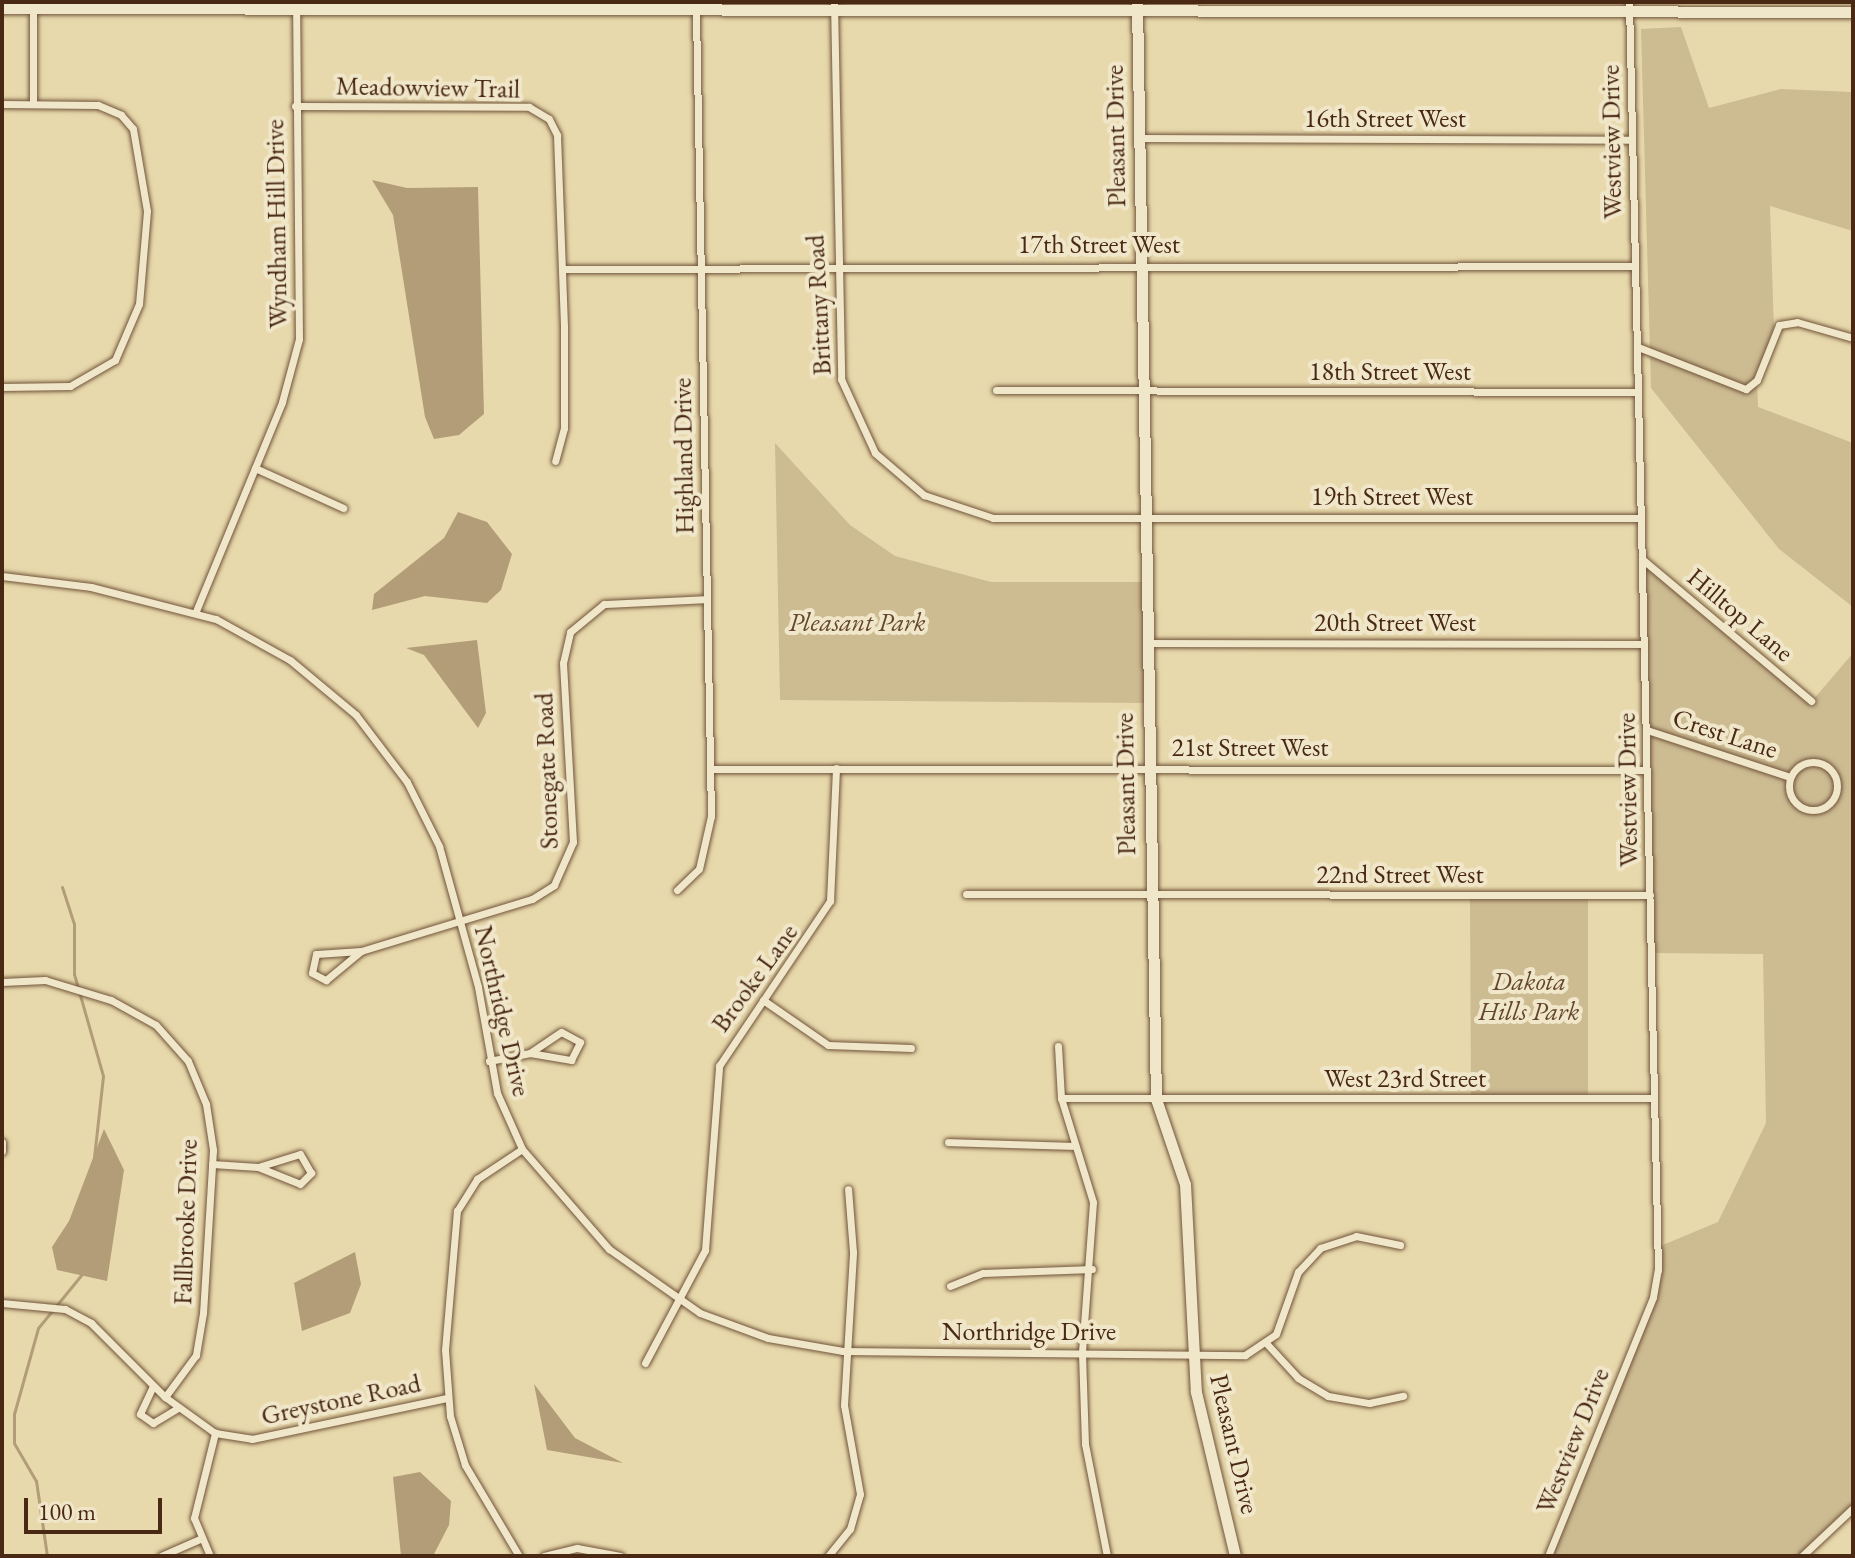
<!DOCTYPE html>
<html>
<head>
<meta charset="utf-8">
<style>
	body { margin:0 }
	#map { position:relative; width:1855px; height:1558px; overflow:hidden; background:#e8d9ac; font-family:"EB Garamond",serif }
	div>[style] { position:absolute }
	.green>* { inset:0; background:#cdbb92 }
	.water>* { inset:0; background:#b29d78 }
	.stream>* { height:3px; margin:-1.5px; padding:0 1.5px; transform-origin:1.5px; border-radius:1.5px; background:#b29d78 }
	.roads { filter:drop-shadow(0 0 2px #71543a) drop-shadow(0 0 2px #71543a) }
	.street>* { height:7px; margin:-3.5px; padding:0 3.5px; transform-origin:3.5px; border-radius:3.5px; background:#f0e6c9 }
	.street>.ring { margin:-3.5px; padding:0; box-sizing:content-box; background:none; border:7px solid #f0e6c9; border-radius:50% }
	.secondary>* { height:11px; margin:-5.5px; padding:0 5.5px; transform-origin:5.5px; border-radius:5.5px; background:#f0e6c9 }
	span { translate:-50% -50%; white-space:nowrap; text-align:center; line-height:1.15; -webkit-text-stroke:8px #f0e6c9; paint-order:stroke }
	.street-label { font-size:26px; color:#492814 }
	.park-label { font-size:26px; color:#63452d; font-style:italic }
	.frame { position:absolute; inset:0; border:4px solid #492814; pointer-events:none }
	.scale { position:absolute; left:24px; top:1498px; width:138px; height:36px; box-sizing:border-box; border:4px solid #492814; border-top:0; padding-left:10px; font-size:24px; line-height:28px; white-space:nowrap; color:#492814; -webkit-text-stroke:6px #f0e6c9; paint-order:stroke }
</style>
</head>
<body>
<div id="map">
	<div class="green">
		<i style="clip-path:polygon(1681px 27px,1709px 108px,1781px 89px,1853px 92px,1853px 231px,1770px 206px,1774px 331px,1757px 380px,1758px 407px,1853px 443px,1853px 607px,1779px 549px,1651px 388px,1641px 29px)"></i>
		<i style="clip-path:polygon(775px 443px,850px 525px,895px 556px,991px 582px,1145px 582px,1147px 703px,780px 700px)"></i>
		<i style="clip-path:polygon(1642px 559px,1812px 701px,1853px 653px,1853px 1508px,1802px 1556px,1548px 1556px,1653px 1297px,1658px 1247px,1718px 1222px,1766px 1123px,1763px 954px,1651px 953px)"></i>
		<i style="clip-path:polygon(1588px 894px,1588px 1099px,1471px 1099px,1470px 895px)"></i>
	</div>
	<div class="water">
		<i style="clip-path:polygon(372px 180px,407px 188px,478px 187px,484px 414px,459px 435px,434px 439px,425px 417px,393px 215px)"></i>
		<i style="clip-path:polygon(458px 512px,487px 522px,512px 554px,501px 590px,487px 603px,425px 596px,372px 610px,374px 594px,444px 538px)"></i>
		<i style="clip-path:polygon(477px 640px,486px 713px,478px 728px,424px 655px,406px 648px)"></i>
		<i style="clip-path:polygon(104px 1129px,124px 1170px,107px 1281px,57px 1270px,52px 1247px,69px 1221px)"></i>
		<i style="clip-path:polygon(355px 1252px,361px 1284px,350px 1313px,302px 1331px,294px 1283px)"></i>
		<i style="clip-path:polygon(534px 1384px,575px 1438px,623px 1463px,547px 1450px)"></i>
		<i style="clip-path:polygon(420px 1472px,451px 1501px,449px 1525px,433px 1556px,401px 1556px,393px 1477px)"></i>
	</div>
	<div class="stream">
		<i style="left:62px;top:887px;width:39px;rotate:72deg"></i>
		<i style="left:74px;top:924px;width:50px;rotate:90deg"></i>
		<i style="left:74px;top:974px;width:106px;rotate:74.1deg"></i>
		<i style="left:103px;top:1076px;width:81px;rotate:96.3deg"></i>
		<i style="left:47px;top:1556px;width:76px;rotate:-98.3deg"></i>
		<i style="left:36px;top:1481px;width:44px;rotate:-120.1deg"></i>
		<i style="left:14px;top:1443px;width:29px;rotate:-90deg"></i>
		<i style="left:14px;top:1414px;width:89px;rotate:-74.4deg"></i>
		<i style="left:38px;top:1328px;width:70px;rotate:-50.8deg"></i>
	</div>
	<div class="roads">
		<div class="street">
			<i style="left:834px;top:2px;width:377px;rotate:88.9deg"></i>
			<i style="left:841px;top:379px;width:81px;rotate:65.3deg"></i>
			<i style="left:875px;top:453px;width:65px;rotate:40.6deg"></i>
			<i style="left:924px;top:495px;width:73px;rotate:18.4deg"></i>
			<i style="left:993px;top:518px;width:647px"></i>
			<i style="left:2px;top:104px;width:96px;rotate:0.6deg"></i>
			<i style="left:98px;top:105px;width:25px;rotate:23deg"></i>
			<i style="left:121px;top:115px;width:18px;rotate:49deg"></i>
			<i style="left:133px;top:129px;width:83px;rotate:80.3deg"></i>
			<i style="left:147px;top:211px;width:93px;rotate:94.9deg"></i>
			<i style="left:139px;top:304px;width:61px;rotate:113.2deg"></i>
			<i style="left:115px;top:360px;width:52px;rotate:150deg"></i>
			<i style="left:70px;top:386px;width:68px;rotate:179.2deg"></i>
			<i style="left:33px;top:104px;width:95px;rotate:-90deg"></i>
			<i style="left:295px;top:106px;width:234px;rotate:0.2deg"></i>
			<i style="left:529px;top:107px;width:23px;rotate:31deg"></i>
			<i style="left:549px;top:119px;width:18px;rotate:63deg"></i>
			<i style="left:557px;top:135px;width:191px;rotate:87.9deg"></i>
			<i style="left:564px;top:326px;width:102px;rotate:90deg"></i>
			<i style="left:564px;top:428px;width:34px;rotate:105deg"></i>
			<i style="left:1138px;top:138px;width:493px;rotate:0.2deg"></i>
			<i style="left:563px;top:269px;width:1072px;rotate:-0.16deg"></i>
			<i style="left:1638px;top:347px;width:116px;rotate:21.3deg"></i>
			<i style="left:1746px;top:389px;width:14px;rotate:-39deg"></i>
			<i style="left:1757px;top:380px;width:59px;rotate:-68.2deg"></i>
			<i style="left:1779px;top:325px;width:18px;rotate:-9deg"></i>
			<i style="left:1797px;top:322px;width:58px;rotate:15.9deg"></i>
			<i style="left:996px;top:390px;width:642px;rotate:0.18deg"></i>
			<i style="left:255px;top:468px;width:97px;rotate:24.4deg"></i>
			<i style="left:1642px;top:559px;width:221px;rotate:40deg"></i>
			<i style="left:2px;top:576px;width:90px;rotate:7deg"></i>
			<i style="left:91px;top:587px;width:129px;rotate:14.4deg"></i>
			<i style="left:216px;top:619px;width:85px;rotate:29deg"></i>
			<i style="left:290px;top:660px;width:86px;rotate:39.8deg"></i>
			<i style="left:356px;top:715px;width:84px;rotate:52.7deg"></i>
			<i style="left:407px;top:782px;width:72px;rotate:63.4deg"></i>
			<i style="left:439px;top:846px;width:146px;rotate:74.5deg"></i>
			<i style="left:478px;top:987px;width:108px;rotate:79.8deg"></i>
			<i style="left:497px;top:1093px;width:61px;rotate:65.9deg"></i>
			<i style="left:522px;top:1149px;width:133px;rotate:49deg"></i>
			<i style="left:609px;top:1249px;width:111px;rotate:35.1deg"></i>
			<i style="left:700px;top:1313px;width:72px;rotate:20.2deg"></i>
			<i style="left:768px;top:1338px;width:76px;rotate:9.8deg"></i>
			<i style="left:843px;top:1351px;width:402px;rotate:0.6deg"></i>
			<i style="left:1245px;top:1355px;width:37px;rotate:-34deg"></i>
			<i style="left:1276px;top:1334px;width:66px;rotate:-70.5deg"></i>
			<i style="left:1298px;top:1272px;width:33px;rotate:-47deg"></i>
			<i style="left:1320px;top:1248px;width:38px;rotate:-18deg"></i>
			<i style="left:1356px;top:1236px;width:45px;rotate:11.6deg"></i>
			<i style="left:196px;top:611px;width:226px;rotate:-67.6deg"></i>
			<i style="left:282px;top:402px;width:65px;rotate:-74.9deg"></i>
			<i style="left:299px;top:339px;width:329px;rotate:-90.5deg"></i>
			<i style="left:1146px;top:643px;width:498px;rotate:0.1deg"></i>
			<i style="left:1647px;top:730px;width:151px;rotate:18.2deg"></i>
			<i class="ring" style="left:1789px;top:762px;width:41px;height:41px"></i>
			<i style="left:710px;top:769px;width:936px;rotate:0.06deg"></i>
			<i style="left:677px;top:890px;width:30px;rotate:-44deg"></i>
			<i style="left:699px;top:869px;width:54px;rotate:-77.2deg"></i>
			<i style="left:711px;top:816px;width:806px;rotate:-91.07deg"></i>
			<i style="left:966px;top:894px;width:684px;rotate:0.08deg"></i>
			<i style="left:361px;top:951px;width:45px;rotate:176.2deg"></i>
			<i style="left:316px;top:954px;width:19px;rotate:102deg"></i>
			<i style="left:312px;top:973px;width:16px;rotate:27deg"></i>
			<i style="left:326px;top:980px;width:45px;rotate:-39.6deg"></i>
			<i style="left:361px;top:951px;width:179px;rotate:-16.9deg"></i>
			<i style="left:532px;top:899px;width:26px;rotate:-32deg"></i>
			<i style="left:554px;top:885px;width:47px;rotate:-66.2deg"></i>
			<i style="left:573px;top:842px;width:179px;rotate:-93.2deg"></i>
			<i style="left:563px;top:663px;width:32px;rotate:-77deg"></i>
			<i style="left:570px;top:632px;width:44px;rotate:-39.5deg"></i>
			<i style="left:604px;top:604px;width:101px;rotate:-2.8deg"></i>
			<i style="left:2px;top:982px;width:43px;rotate:-2.7deg"></i>
			<i style="left:45px;top:980px;width:69px;rotate:16.9deg"></i>
			<i style="left:111px;top:1000px;width:51px;rotate:29.1deg"></i>
			<i style="left:156px;top:1025px;width:48px;rotate:48.4deg"></i>
			<i style="left:188px;top:1061px;width:47px;rotate:67.3deg"></i>
			<i style="left:206px;top:1104px;width:47px;rotate:81.3deg"></i>
			<i style="left:213px;top:1150px;width:163px;rotate:93.5deg"></i>
			<i style="left:203px;top:1313px;width:43px;rotate:99.5deg"></i>
			<i style="left:196px;top:1355px;width:52px;rotate:126.4deg"></i>
			<i style="left:763px;top:1000px;width:79px;rotate:34.7deg"></i>
			<i style="left:828px;top:1045px;width:83px;rotate:2.1deg"></i>
			<i style="left:1058px;top:1046px;width:52px;rotate:86.7deg"></i>
			<i style="left:489px;top:1061px;width:42px;rotate:-11deg"></i>
			<i style="left:530px;top:1053px;width:42px;rotate:9.7deg"></i>
			<i style="left:571px;top:1060px;width:20px;rotate:-63deg"></i>
			<i style="left:580px;top:1042px;width:21px;rotate:-152deg"></i>
			<i style="left:561px;top:1032px;width:37px;rotate:146deg"></i>
			<i style="left:2px;top:1142px;width:9px;rotate:90deg"></i>
			<i style="left:948px;top:1142px;width:124px;rotate:1.8deg"></i>
			<i style="left:212px;top:1164px;width:46px;rotate:3.7deg"></i>
			<i style="left:258px;top:1167px;width:45px;rotate:22deg"></i>
			<i style="left:300px;top:1184px;width:16px;rotate:-45deg"></i>
			<i style="left:311px;top:1173px;width:22px;rotate:-120deg"></i>
			<i style="left:300px;top:1154px;width:44px;rotate:162.8deg"></i>
			<i style="left:950px;top:1286px;width:35px;rotate:-22deg"></i>
			<i style="left:983px;top:1273px;width:109px;rotate:-2.1deg"></i>
			<i style="left:2px;top:1303px;width:63px;rotate:5.4deg"></i>
			<i style="left:65px;top:1309px;width:30px;rotate:28deg"></i>
			<i style="left:91px;top:1323px;width:105px;rotate:45deg"></i>
			<i style="left:165px;top:1397px;width:62px;rotate:35.8deg"></i>
			<i style="left:215px;top:1433px;width:37px;rotate:9deg"></i>
			<i style="left:252px;top:1439px;width:199px;rotate:-11.9deg"></i>
			<i style="left:1267px;top:1344px;width:46px;rotate:47.6deg"></i>
			<i style="left:1298px;top:1378px;width:35px;rotate:31deg"></i>
			<i style="left:1328px;top:1396px;width:42px;rotate:9.7deg"></i>
			<i style="left:1369px;top:1403px;width:35px;rotate:-12deg"></i>
			<i style="left:645px;top:1363px;width:128px;rotate:-62deg"></i>
			<i style="left:705px;top:1250px;width:185px;rotate:-85.6deg"></i>
			<i style="left:719px;top:1066px;width:199px;rotate:-56.1deg"></i>
			<i style="left:830px;top:901px;width:133px;rotate:-87.4deg"></i>
			<i style="left:153px;top:1386px;width:31px;rotate:115deg"></i>
			<i style="left:140px;top:1414px;width:16px;rotate:35deg"></i>
			<i style="left:153px;top:1423px;width:29px;rotate:-31deg"></i>
			<i style="left:161px;top:1556px;width:43px;rotate:-23.6deg"></i>
			<i style="left:210px;top:1556px;width:41px;rotate:-112.8deg"></i>
			<i style="left:194px;top:1518px;width:88px;rotate:-76.1deg"></i>
			<i style="left:519px;top:1556px;width:106px;rotate:-120.7deg"></i>
			<i style="left:465px;top:1465px;width:51px;rotate:-107deg"></i>
			<i style="left:450px;top:1416px;width:66px;rotate:-94.3deg"></i>
			<i style="left:445px;top:1350px;width:140px;rotate:-85.1deg"></i>
			<i style="left:457px;top:1211px;width:38px;rotate:-58deg"></i>
			<i style="left:477px;top:1179px;width:54px;rotate:-33.7deg"></i>
			<i style="left:544px;top:1556px;width:34px;rotate:-14deg"></i>
			<i style="left:577px;top:1548px;width:44px;rotate:10.5deg"></i>
			<i style="left:828px;top:1556px;width:35px;rotate:-51deg"></i>
			<i style="left:850px;top:1529px;width:36px;rotate:-74deg"></i>
			<i style="left:860px;top:1494px;width:90px;rotate:-100.2deg"></i>
			<i style="left:844px;top:1405px;width:153px;rotate:-86.6deg"></i>
			<i style="left:853px;top:1252px;width:63px;rotate:-94.5deg"></i>
			<i style="left:1107px;top:1556px;width:114px;rotate:-101.1deg"></i>
			<i style="left:1085px;top:1444px;width:92px;rotate:-91.9deg"></i>
			<i style="left:1082px;top:1352px;width:150px;rotate:-85.8deg"></i>
			<i style="left:1093px;top:1202px;width:109px;rotate:-107.1deg"></i>
			<i style="left:1061px;top:1098px;width:593px"></i>
			<i style="left:1548px;top:1556px;width:279px;rotate:-67.9deg"></i>
			<i style="left:1653px;top:1297px;width:27px;rotate:-80deg"></i>
			<i style="left:1658px;top:1270px;width:1268px;rotate:-91.31deg"></i>
			<i style="left:1802px;top:1556px;width:70px;rotate:-43.3deg"></i>
		</div>
		<div class="secondary">
			<i style="left:1137px;top:2px;width:1097px;rotate:89.01deg"></i>
			<i style="left:1156px;top:1099px;width:90px;rotate:71.2deg"></i>
			<i style="left:1185px;top:1184px;width:208px;rotate:87deg"></i>
			<i style="left:1196px;top:1392px;width:169px;rotate:76.6deg"></i>
			<i style="left:2px;top:8px;width:1851px;rotate:0.12deg"></i>
		</div>
	</div>
	<div class="street-label">
		<span style="left:428px;top:88px;rotate:1deg">Meadowview Trail</span>
		<span style="left:1385px;top:119px">16th Street West</span>
		<span style="left:1116px;top:136px;rotate:-91deg">Pleasant Drive</span>
		<span style="left:1612px;top:142px;rotate:-91deg">Westview Drive</span>
		<span style="left:277px;top:224px;rotate:-91deg">Wyndham Hill Drive</span>
		<span style="left:1099px;top:245px">17th Street West</span>
		<span style="left:819px;top:305px;rotate:-93deg">Brittany Road</span>
		<span style="left:1390px;top:372px">18th Street West</span>
		<span style="left:684px;top:456px;rotate:-91deg">Highland Drive</span>
		<span style="left:1392px;top:497px">19th Street West</span>
		<span style="left:1740px;top:615px;rotate:40deg">Hilltop Lane</span>
		<span style="left:1395px;top:623px">20th Street West</span>
		<span style="left:1725px;top:734px;rotate:18deg">Crest Lane</span>
		<span style="left:1250px;top:748px">21st Street West</span>
		<span style="left:547px;top:771px;rotate:-92deg">Stonegate Road</span>
		<span style="left:1126px;top:784px;rotate:-91deg">Pleasant Drive</span>
		<span style="left:1628px;top:790px;rotate:-91deg">Westview Drive</span>
		<span style="left:1400px;top:875px">22nd Street West</span>
		<span style="left:755px;top:978px;rotate:-54deg">Brooke Lane</span>
		<span style="left:502px;top:1011px;rotate:77deg">Northridge Drive</span>
		<span style="left:1405px;top:1079px">West 23rd Street</span>
		<span style="left:186px;top:1222px;rotate:-88deg">Fallbrooke Drive</span>
		<span style="left:1029px;top:1332px">Northridge Drive</span>
		<span style="left:341px;top:1400px;rotate:-12deg">Greystone Road</span>
		<span style="left:1573px;top:1441px;rotate:-68deg">Westview Drive</span>
		<span style="left:1234px;top:1444px;rotate:77deg">Pleasant Drive</span>
	</div>
	<div class="park-label">
		<span style="left:857px;top:623px">Pleasant Park</span>
		<span style="left:1529px;top:997px">Dakota<br>Hills Park</span>
	</div>
	<div class="frame"></div>
	<div class="scale">100 m</div>
</div>
</body>
</html>
